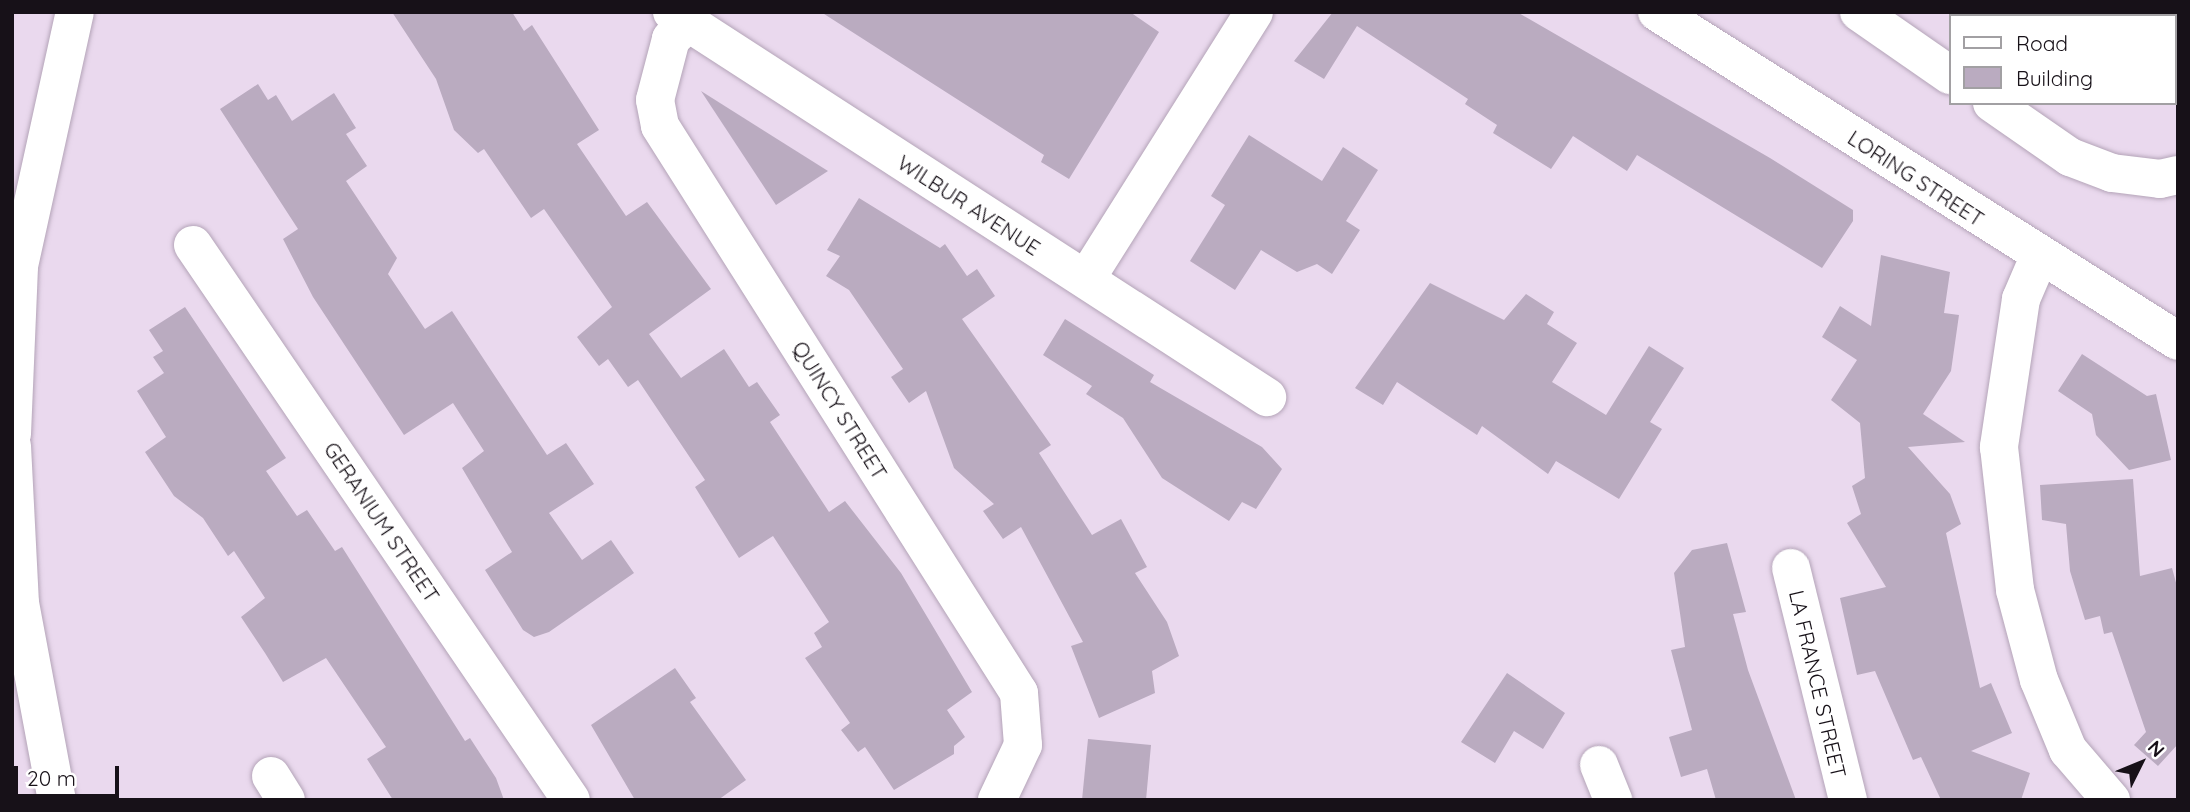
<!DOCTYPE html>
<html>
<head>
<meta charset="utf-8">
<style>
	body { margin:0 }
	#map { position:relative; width:2190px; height:812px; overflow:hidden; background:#ead9ee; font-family:Quicksand,sans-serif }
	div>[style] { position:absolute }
	.building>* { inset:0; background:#baabc0 }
	.roads { filter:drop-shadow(0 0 2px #b4a4b8) drop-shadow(0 0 2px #b4a4b8) }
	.minor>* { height:38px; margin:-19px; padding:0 19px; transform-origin:19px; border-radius:19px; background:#fff }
	.tertiary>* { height:38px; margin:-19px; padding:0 19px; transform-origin:19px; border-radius:19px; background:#fff }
	.secondary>* { height:38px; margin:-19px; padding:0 19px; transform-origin:19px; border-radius:19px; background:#fff }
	span { translate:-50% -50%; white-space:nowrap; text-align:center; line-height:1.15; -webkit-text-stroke:6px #fff; paint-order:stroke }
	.street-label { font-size:21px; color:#171118 }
	.frame { position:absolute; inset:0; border:14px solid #171118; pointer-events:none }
	.legend { position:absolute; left:1949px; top:14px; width:228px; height:91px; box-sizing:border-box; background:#fff; border:2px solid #a2a0a3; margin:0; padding:9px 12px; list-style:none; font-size:21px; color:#171118 }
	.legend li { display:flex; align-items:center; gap:14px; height:35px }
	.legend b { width:35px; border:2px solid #a2a0a3 }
	.north { position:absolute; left:2106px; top:728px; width:70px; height:70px; -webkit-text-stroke:5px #fff; paint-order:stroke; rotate:47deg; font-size:19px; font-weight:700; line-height:28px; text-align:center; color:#171118 }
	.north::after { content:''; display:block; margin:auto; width:24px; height:32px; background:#171118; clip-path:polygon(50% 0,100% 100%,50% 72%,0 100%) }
	.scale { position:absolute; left:14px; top:766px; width:105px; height:32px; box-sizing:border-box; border:4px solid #171118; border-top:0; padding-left:9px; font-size:21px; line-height:24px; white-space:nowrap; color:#171118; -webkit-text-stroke:5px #fff; paint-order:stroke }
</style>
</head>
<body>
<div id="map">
	<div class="building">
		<i style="clip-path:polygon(392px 12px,512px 12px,524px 31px,532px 25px,599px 130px,577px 144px,626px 216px,647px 202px,711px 289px,649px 334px,681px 378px,724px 349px,749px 387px,757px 382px,780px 415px,770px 422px,829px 512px,845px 501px,901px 573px,972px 692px,947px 710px,965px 737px,954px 746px,954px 754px,894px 790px,865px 747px,858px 752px,841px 730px,850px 723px,805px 658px,822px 647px,814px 633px,829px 622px,773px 536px,739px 558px,695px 487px,705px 480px,638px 380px,628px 387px,608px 359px,599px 366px,577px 337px,612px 307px,544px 209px,531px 218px,484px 149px,478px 153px,454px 130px,436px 79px)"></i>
		<i style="clip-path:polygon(821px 12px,1130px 12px,1159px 32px,1069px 179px,1041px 162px,1044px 155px)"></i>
		<i style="clip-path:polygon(1333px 12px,1517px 12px,1770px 158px,1853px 210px,1853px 221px,1822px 268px,1637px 155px,1627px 171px,1573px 136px,1551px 169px,1493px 133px,1497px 125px,1465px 104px,1468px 99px,1357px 26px,1324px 79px,1294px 61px)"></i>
		<i style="clip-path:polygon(258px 84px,268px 100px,276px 95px,292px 121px,334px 93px,356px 128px,346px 134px,367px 166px,346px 181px,397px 258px,388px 274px,425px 329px,452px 311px,547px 455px,566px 443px,594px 484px,549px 513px,582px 560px,611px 540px,634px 573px,549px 632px,534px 637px,523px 630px,485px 570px,512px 552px,462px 468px,484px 451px,453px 403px,404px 435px,313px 297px,283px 239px,298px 229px,220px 109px)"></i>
		<i style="clip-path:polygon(701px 91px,828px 171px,776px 205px)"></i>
		<i style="clip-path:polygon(1249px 135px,1322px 181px,1343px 147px,1378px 170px,1346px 221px,1360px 230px,1332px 274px,1317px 264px,1297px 272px,1261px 250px,1235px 290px,1190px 261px,1225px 205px,1211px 196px)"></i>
		<i style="clip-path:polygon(859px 198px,940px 248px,945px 244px,967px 276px,977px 269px,995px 296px,962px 319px,1051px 445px,1039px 453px,1092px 535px,1121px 519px,1147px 567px,1135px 573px,1167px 622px,1179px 656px,1152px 671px,1155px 693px,1099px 718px,1071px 646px,1083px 642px,1021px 527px,1003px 539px,983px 511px,994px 504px,954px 468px,926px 391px,909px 403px,891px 377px,903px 369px,849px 290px,826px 276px,840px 256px,827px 250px)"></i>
		<i style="clip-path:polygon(1881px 255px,1950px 272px,1944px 313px,1959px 315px,1951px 371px,1923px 414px,1965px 442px,1908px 447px,1950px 494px,1961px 524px,1946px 533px,1980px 688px,1991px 683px,2012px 733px,1971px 751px,2030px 773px,2021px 800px,1941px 800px,1921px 757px,1913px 760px,1875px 671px,1857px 675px,1840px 598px,1886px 587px,1847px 523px,1861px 514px,1852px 486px,1865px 478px,1860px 423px,1831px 400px,1857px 360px,1822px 337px,1840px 306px,1871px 326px)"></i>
		<i style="clip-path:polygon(1430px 283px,1504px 320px,1526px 294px,1554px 312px,1547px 324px,1577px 343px,1552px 382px,1606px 415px,1649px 346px,1684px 368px,1650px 422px,1662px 429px,1619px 499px,1556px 461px,1548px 474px,1482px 426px,1477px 435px,1397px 382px,1383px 405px,1355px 388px)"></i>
		<i style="clip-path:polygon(185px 307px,286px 458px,266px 471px,297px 516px,307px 510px,335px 551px,342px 547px,465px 741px,470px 738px,496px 778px,504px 800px,393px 800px,367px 759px,386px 747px,326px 658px,283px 682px,265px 653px,241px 617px,265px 598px,234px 551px,228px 556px,203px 518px,174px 496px,145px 452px,166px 437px,137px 391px,164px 373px,153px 357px,163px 351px,149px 330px)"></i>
		<i style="clip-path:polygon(1065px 319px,1154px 375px,1150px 382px,1262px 447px,1282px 469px,1256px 509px,1242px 502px,1229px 521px,1162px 478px,1123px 418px,1086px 394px,1092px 386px,1043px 355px)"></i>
		<i style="clip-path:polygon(2082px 354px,2147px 396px,2156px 394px,2171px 460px,2129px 470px,2096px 435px,2092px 414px,2058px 391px)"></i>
		<i style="clip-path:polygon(2133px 479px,2140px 576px,2172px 568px,2178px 590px,2178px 744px,2158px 766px,2134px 745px,2146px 732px,2112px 632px,2104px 634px,2100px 616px,2085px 620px,2070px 571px,2066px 524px,2042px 520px,2040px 485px)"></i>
		<i style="clip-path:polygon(1727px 543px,1746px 612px,1733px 614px,1748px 670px,1796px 800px,1716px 800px,1707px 769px,1681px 777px,1669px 737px,1692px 730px,1671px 650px,1685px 647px,1674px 573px,1692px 550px)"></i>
		<i style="clip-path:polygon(675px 668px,696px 698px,690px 702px,746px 780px,718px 800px,635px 800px,591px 725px)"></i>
		<i style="clip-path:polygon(1507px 673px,1565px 713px,1543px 749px,1514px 731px,1495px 763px,1461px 742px)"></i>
		<i style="clip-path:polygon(1088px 739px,1151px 745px,1146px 800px,1082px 800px)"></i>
	</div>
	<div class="roads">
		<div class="minor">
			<i style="left:672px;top:12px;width:709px;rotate:32.91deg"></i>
			<i style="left:1859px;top:12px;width:111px;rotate:34.7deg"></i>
			<i style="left:687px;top:24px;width:22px;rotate:137deg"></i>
			<i style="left:671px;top:39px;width:63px;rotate:104.7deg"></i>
			<i style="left:655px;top:100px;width:26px;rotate:79deg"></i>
			<i style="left:660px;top:126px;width:671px;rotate:57.66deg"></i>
			<i style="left:1019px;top:693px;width:52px;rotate:85.6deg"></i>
			<i style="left:1023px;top:745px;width:61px;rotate:115.3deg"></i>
			<i style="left:1992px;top:103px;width:95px;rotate:34.7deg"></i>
			<i style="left:2070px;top:157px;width:45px;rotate:20.9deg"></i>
			<i style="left:2112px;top:173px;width:48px;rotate:7.1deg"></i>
			<i style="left:2160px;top:179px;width:18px;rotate:-13deg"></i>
			<i style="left:193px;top:245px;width:671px;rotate:55.74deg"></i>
			<i style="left:2039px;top:257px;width:46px;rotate:113.2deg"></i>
			<i style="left:2021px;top:299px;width:150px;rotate:98.5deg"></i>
			<i style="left:1999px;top:447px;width:144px;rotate:83.6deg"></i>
			<i style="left:2015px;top:590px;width:93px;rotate:75.1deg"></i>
			<i style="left:2039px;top:680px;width:76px;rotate:67.5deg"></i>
			<i style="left:2068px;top:750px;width:66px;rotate:49.3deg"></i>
			<i style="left:1086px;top:279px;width:315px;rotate:-57.8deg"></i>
			<i style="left:1791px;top:568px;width:239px;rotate:76.2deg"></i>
			<i style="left:1599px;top:765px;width:38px;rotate:68deg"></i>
			<i style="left:271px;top:776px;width:28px;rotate:58deg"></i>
		</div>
		<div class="tertiary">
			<i style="left:1657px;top:12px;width:616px;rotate:32.27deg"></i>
		</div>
		<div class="secondary">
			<i style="left:12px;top:434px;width:168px;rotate:-87.6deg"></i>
			<i style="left:19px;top:266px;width:260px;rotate:-77.6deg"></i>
			<i style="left:12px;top:446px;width:157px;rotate:87.1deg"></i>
			<i style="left:20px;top:603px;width:200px;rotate:79.4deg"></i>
		</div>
	</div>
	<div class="street-label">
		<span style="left:1916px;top:178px;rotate:33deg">LORING STREET</span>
		<span style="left:969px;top:205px;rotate:33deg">WILBUR AVENUE</span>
		<span style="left:840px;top:410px;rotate:58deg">QUINCY STREET</span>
		<span style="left:382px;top:522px;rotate:56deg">GERANIUM STREET</span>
		<span style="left:1818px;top:684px;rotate:77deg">LA FRANCE STREET</span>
	</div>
	<div class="frame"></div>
	<ul class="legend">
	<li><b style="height:9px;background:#fff"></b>Road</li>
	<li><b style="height:19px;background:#baabc0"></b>Building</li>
	</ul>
	<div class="north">N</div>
	<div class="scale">20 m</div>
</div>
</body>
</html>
